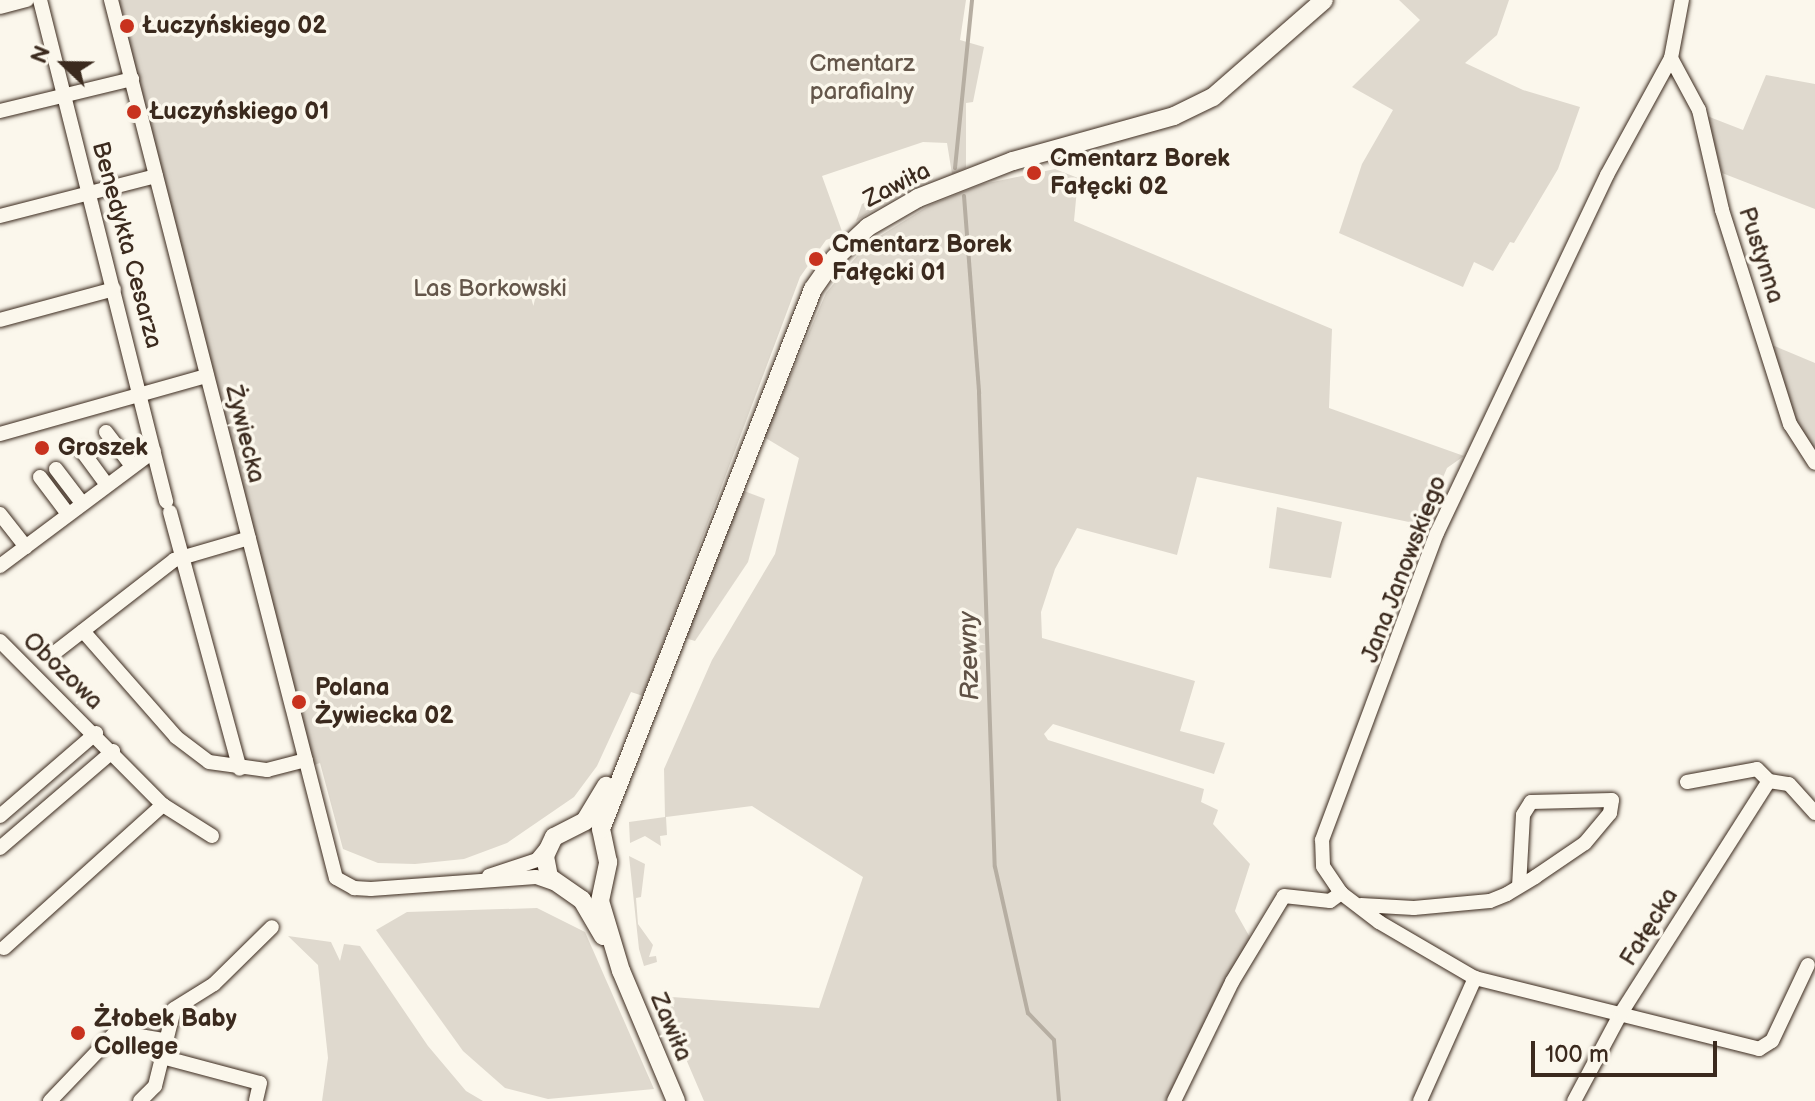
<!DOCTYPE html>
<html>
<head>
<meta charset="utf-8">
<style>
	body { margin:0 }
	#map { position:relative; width:1815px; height:1101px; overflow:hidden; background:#fbf7ec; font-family:"Balsamiq Sans",sans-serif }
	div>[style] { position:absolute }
	.green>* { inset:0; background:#dfd9ce }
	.stream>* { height:4px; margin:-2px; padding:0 2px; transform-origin:2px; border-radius:2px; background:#b6aea2 }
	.roads { filter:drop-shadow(0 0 2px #3b2a1e) drop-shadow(0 0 2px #3b2a1e) }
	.street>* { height:14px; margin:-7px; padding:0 7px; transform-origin:7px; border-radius:7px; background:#fbf7ec }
	.secondary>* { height:18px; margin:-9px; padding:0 9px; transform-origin:9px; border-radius:9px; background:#fbf7ec }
	.dots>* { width:22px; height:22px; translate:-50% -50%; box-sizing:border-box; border:4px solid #fbf7ec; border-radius:50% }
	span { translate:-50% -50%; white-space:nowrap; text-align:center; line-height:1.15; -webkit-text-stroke:7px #fbf7ec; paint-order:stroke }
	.poi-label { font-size:24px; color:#3b2a1e; font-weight:700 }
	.left { translate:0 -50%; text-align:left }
	.park-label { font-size:24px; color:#64564a }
	.street-label { font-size:24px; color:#3b2a1e }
	.water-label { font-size:26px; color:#605246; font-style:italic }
	.north { position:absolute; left:24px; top:24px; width:80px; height:80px; -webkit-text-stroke:6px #fbf7ec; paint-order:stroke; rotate:292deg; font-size:22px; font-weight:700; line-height:32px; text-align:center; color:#3b2a1e }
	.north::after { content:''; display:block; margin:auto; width:28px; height:36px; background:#3b2a1e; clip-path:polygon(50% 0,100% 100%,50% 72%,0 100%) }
	.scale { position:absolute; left:1531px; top:1041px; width:186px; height:36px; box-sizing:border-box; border:4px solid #3b2a1e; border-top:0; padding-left:10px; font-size:24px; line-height:28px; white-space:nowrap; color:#3b2a1e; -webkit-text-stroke:6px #fbf7ec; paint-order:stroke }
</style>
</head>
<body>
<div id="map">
	<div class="green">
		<i style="clip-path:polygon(117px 0,966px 0,960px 40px,984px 47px,973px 102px,966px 103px,966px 168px,952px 174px,947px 143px,923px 142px,822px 176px,843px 234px,826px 240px,800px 277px,643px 696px,631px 692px,597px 766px,574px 797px,507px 843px,464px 859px,415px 864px,378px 863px,343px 849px,320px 763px,314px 765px,127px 37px,132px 36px)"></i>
		<i style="clip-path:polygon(1399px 0,1509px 0,1497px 35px,1465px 63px,1523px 90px,1580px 107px,1558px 169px,1514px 243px,1510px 242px,1493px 271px,1474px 262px,1463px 287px,1339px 233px,1362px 164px,1393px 110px,1352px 87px,1420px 20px)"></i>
		<i style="clip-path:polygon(1766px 75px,1815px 84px,1815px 209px,1722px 173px,1707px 116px,1743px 130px)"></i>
		<i style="clip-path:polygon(1055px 169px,1078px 178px,1074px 221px,1332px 329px,1329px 408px,1464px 456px,1447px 468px,1423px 525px,1197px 477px,1177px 555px,1077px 528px,1055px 569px,1041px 612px,1042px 638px,1195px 681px,1180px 731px,1225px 743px,1214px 774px,1053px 724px,1044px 734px,1048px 740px,1204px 789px,1201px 802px,1218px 810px,1213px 824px,1250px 864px,1235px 911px,1252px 941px,1215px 1000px,1169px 1101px,704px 1101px,659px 996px,819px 1008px,863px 877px,752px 806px,666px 817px,667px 835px,660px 836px,661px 846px,645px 836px,630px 843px,629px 822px,665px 817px,664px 769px,712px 660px,775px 554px,799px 458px,764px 437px,826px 293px,867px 244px,930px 205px,983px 184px)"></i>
		<i style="clip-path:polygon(901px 185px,899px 194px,856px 221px,862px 204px)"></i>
		<i style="clip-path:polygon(1772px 345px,1815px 363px,1815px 454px,1793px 417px)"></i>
		<i style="clip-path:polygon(744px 491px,765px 499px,748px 562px,695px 641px,685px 638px)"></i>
		<i style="clip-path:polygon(1277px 507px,1342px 522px,1331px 578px,1269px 568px)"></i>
		<i style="clip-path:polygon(629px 856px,645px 864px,641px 897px,636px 898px,638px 924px,653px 945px,649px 957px,656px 956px,657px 962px,644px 966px,639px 949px)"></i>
		<i style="clip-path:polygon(537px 908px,585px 932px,654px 1089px,548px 1099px,505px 1088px,463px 1051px,376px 930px,407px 912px)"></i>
		<i style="clip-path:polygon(288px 936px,331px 942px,340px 961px,344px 944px,360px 946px,428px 1046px,466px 1091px,483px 1101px,322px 1101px,328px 1058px,318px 965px)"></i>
	</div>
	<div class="stream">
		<i style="left:955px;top:168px;width:169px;rotate:-84.2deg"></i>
		<i style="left:964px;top:196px;width:198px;rotate:85.6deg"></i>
		<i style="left:979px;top:393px;width:474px;rotate:88.1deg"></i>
		<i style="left:995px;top:867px;width:150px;rotate:77.3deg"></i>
		<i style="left:1028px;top:1013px;width:37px;rotate:46deg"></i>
		<i style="left:1054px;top:1040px;width:61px;rotate:85.3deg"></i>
	</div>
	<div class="roads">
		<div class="street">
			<i style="left:40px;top:0;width:517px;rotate:75.88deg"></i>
			<i style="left:111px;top:0;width:906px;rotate:75.63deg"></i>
			<i style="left:336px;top:878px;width:21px;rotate:29deg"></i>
			<i style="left:354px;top:888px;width:17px;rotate:3deg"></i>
			<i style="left:371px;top:889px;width:165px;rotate:-4.2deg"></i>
			<i style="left:536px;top:877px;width:18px;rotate:19deg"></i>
			<i style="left:0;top:7px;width:28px;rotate:-15deg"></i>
			<i style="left:1671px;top:58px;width:59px;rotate:61.7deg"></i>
			<i style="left:1699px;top:110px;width:103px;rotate:77deg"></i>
			<i style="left:1722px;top:210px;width:225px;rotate:72.4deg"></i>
			<i style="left:1790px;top:424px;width:46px;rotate:57.3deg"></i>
			<i style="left:0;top:111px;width:136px;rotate:-13.6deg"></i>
			<i style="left:0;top:216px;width:161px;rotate:-14.4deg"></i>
			<i style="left:0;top:320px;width:118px;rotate:-15.2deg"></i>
			<i style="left:106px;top:432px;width:43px;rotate:52.6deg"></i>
			<i style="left:0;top:434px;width:215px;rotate:-15.7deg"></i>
			<i style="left:82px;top:451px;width:42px;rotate:53.7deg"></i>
			<i style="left:56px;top:469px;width:43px;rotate:52.6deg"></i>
			<i style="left:40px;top:477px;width:46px;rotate:52.9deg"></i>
			<i style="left:170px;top:512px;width:266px;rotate:74.8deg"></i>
			<i style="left:0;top:514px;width:42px;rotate:51.8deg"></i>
			<i style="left:0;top:566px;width:192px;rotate:-36.8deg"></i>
			<i style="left:83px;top:631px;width:141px;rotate:48.7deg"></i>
			<i style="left:176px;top:737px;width:41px;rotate:37.1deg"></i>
			<i style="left:209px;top:762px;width:59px;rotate:7.9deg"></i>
			<i style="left:267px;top:770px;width:40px;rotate:-14.4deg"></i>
			<i style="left:0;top:641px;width:231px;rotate:45.2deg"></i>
			<i style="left:163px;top:805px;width:58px;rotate:32.3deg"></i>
			<i style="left:53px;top:654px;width:153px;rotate:-37.8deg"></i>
			<i style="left:174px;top:560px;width:78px;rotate:-16.3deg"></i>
			<i style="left:1687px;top:782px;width:71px;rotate:-10.5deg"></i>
			<i style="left:1757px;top:769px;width:17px;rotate:45deg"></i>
			<i style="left:1769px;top:781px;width:20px;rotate:9deg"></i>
			<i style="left:1789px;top:784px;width:39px;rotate:48deg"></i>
			<i style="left:0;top:816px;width:127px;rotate:-40.8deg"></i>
			<i style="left:0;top:848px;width:149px;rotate:-40.6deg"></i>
			<i style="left:489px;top:876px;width:51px;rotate:-18.4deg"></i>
			<i style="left:537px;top:860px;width:14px;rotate:-51deg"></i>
			<i style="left:1341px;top:893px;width:48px;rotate:37.3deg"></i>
			<i style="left:1379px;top:922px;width:111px;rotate:30.3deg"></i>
			<i style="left:1475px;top:978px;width:293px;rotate:14deg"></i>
			<i style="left:1759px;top:1049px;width:15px;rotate:-32deg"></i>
			<i style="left:1772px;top:1041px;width:84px;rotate:-64.7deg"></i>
			<i style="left:1361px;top:905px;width:53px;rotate:3.2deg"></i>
			<i style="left:1414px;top:908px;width:76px;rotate:-5.3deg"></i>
			<i style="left:1490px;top:901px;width:18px;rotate:-22deg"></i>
			<i style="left:1507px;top:894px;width:33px;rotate:-31deg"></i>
			<i style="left:1535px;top:877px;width:60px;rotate:-34.2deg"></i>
			<i style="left:1585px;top:843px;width:39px;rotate:-50deg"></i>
			<i style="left:1610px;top:813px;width:13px;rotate:-81deg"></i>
			<i style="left:1612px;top:800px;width:81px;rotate:178.6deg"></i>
			<i style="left:1531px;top:802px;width:15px;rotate:122deg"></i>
			<i style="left:1523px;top:815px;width:71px;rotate:93.2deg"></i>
			<i style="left:4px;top:948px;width:214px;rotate:-42deg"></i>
			<i style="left:162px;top:1057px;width:101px;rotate:14.9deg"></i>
			<i style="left:260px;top:1083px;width:18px;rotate:103deg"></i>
			<i style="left:50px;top:1101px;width:95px;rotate:-46.3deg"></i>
			<i style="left:116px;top:1032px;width:49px;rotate:9.5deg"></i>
			<i style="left:140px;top:1101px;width:21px;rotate:-45deg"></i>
			<i style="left:155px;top:1086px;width:79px;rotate:-76.1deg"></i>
			<i style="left:174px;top:1009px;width:47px;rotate:-32deg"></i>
			<i style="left:214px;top:984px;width:81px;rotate:-44.5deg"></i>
			<i style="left:1174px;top:1101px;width:132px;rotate:-64deg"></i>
			<i style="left:1232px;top:982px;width:100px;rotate:-58.8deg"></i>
			<i style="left:1284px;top:896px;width:46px;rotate:6.2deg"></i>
			<i style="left:1330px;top:901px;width:14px;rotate:-36deg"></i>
			<i style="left:1341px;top:893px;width:32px;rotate:-124deg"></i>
			<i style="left:1323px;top:866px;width:26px;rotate:-92deg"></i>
			<i style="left:1322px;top:840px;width:328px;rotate:-69.5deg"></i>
			<i style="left:1437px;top:533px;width:396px;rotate:-64.6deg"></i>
			<i style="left:1607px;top:175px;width:133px;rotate:-61.3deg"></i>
			<i style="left:1671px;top:58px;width:59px;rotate:-79.3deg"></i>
			<i style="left:1420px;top:1101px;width:135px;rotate:-65.9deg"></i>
			<i style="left:1574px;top:1101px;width:100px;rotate:-61.9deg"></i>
			<i style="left:1621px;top:1013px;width:275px;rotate:-57.5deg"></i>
		</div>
		<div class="secondary">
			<i style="left:603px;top:936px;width:42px;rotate:-120.3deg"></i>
			<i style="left:582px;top:900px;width:40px;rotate:-145.1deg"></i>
			<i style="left:549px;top:877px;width:21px;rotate:-101deg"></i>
			<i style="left:545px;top:856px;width:21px;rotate:-65deg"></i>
			<i style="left:554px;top:837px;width:35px;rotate:-27deg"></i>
			<i style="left:585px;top:821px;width:41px;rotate:-59deg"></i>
			<i style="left:676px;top:1101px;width:141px;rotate:-112.9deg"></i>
			<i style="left:621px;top:971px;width:73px;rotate:-106.7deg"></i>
			<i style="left:600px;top:901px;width:40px;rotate:-78deg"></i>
			<i style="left:608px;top:862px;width:34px;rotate:-102deg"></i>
			<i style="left:601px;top:829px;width:580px;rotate:-68.57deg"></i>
			<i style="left:813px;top:289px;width:38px;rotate:-55deg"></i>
			<i style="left:835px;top:258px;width:45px;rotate:-43.2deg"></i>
			<i style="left:868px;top:227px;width:58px;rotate:-30.1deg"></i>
			<i style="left:918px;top:198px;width:102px;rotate:-21.3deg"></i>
			<i style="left:1013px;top:161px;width:167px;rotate:-15.6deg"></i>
			<i style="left:1174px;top:116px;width:43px;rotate:-26deg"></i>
			<i style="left:1213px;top:97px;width:147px;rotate:-41.1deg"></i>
		</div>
	</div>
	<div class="dots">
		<i style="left:127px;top:26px;background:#c8321e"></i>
		<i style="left:134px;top:112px;background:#c8321e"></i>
		<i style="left:1034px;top:173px;background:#c8321e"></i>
		<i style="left:816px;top:259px;background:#c8321e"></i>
		<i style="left:42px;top:448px;background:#c8321e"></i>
		<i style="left:299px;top:702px;background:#c8321e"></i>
		<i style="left:78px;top:1033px;background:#c8321e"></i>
	</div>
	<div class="poi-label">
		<span class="left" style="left:143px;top:26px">Łuczyńskiego 02</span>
		<span class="left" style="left:150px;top:112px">Łuczyńskiego 01</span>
		<span class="left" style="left:1050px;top:173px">Cmentarz Borek<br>Fałęcki 02</span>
		<span class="left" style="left:832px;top:259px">Cmentarz Borek<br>Fałęcki 01</span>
		<span class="left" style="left:58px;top:448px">Groszek</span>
		<span class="left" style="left:315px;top:702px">Polana<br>Żywiecka 02</span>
		<span class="left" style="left:94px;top:1033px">Żłobek Baby<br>College</span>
	</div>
	<div class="park-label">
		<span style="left:862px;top:78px">Cmentarz<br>parafialny</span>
		<span style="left:490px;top:289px">Las Borkowski</span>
	</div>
	<div class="street-label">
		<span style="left:897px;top:185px;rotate:-27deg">Zawiła</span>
		<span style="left:127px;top:245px;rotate:75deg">Benedykta Cesarza</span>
		<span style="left:1761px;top:255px;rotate:72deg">Pustynna</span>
		<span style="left:245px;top:434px;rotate:76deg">Żywiecka</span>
		<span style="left:1404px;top:569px;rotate:-69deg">Jana Janowskiego</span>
		<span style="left:63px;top:671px;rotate:44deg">Obozowa</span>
		<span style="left:1649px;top:927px;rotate:-58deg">Fałęcka</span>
		<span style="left:671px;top:1027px;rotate:67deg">Zawiła</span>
	</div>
	<div class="water-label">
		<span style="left:970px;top:656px;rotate:-92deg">Rzewny</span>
	</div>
	<div class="north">N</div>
	<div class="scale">100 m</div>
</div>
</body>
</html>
